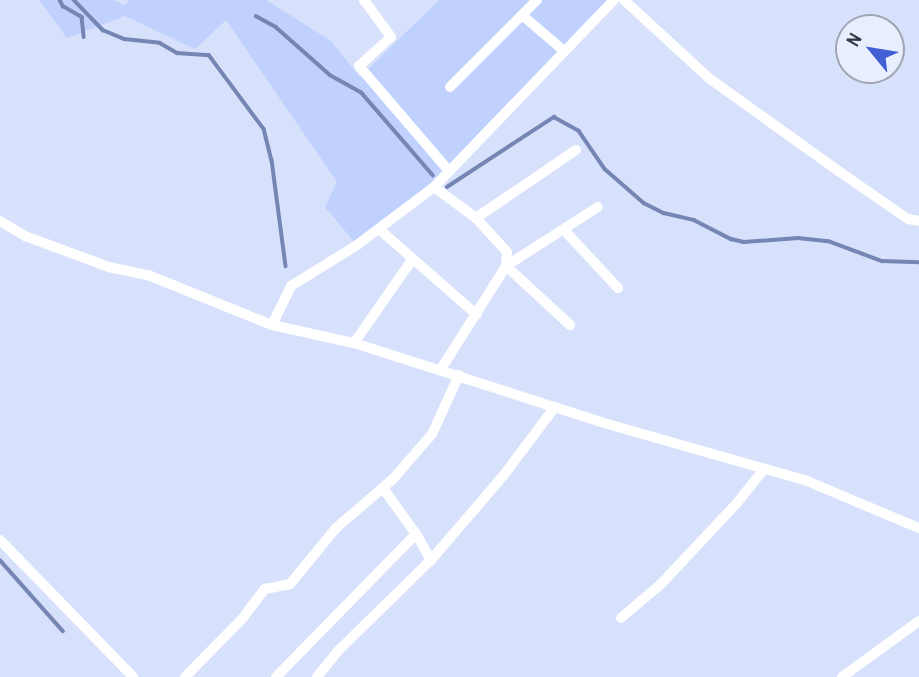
<!DOCTYPE html>
<html>
<head>
<meta charset="utf-8">
<style>
	body { margin:0 }
	#map { position:relative; width:919px; height:677px; overflow:hidden; background:#d7e1fb; font-family:"Archivo Narrow",sans-serif }
	div>[style] { position:absolute }
	.green>* { inset:0; background:#c0d1fe }
	.stream>* { height:3.5px; margin:-1.75px; padding:0 1.75px; transform-origin:1.75px; border-radius:1.75px; background:#7586b4 }
	.minor>* { height:10px; margin:-5px; padding:0 5px; transform-origin:5px; border-radius:5px; background:#fff }
	span { translate:-50% -50%; white-space:nowrap; text-align:center; line-height:1.15; -webkit-text-stroke:6px #e8eefe; paint-order:stroke }
	.north { position:absolute; left:835px; top:14px; width:70px; height:70px; box-sizing:border-box; background:#e8eefe; border:2px solid #a0a5b2; border-radius:50%; rotate:300deg; font-size:19px; font-weight:700; line-height:28px; text-align:center; color:#333741 }
	.north::after { content:''; display:block; margin:auto; width:24px; height:32px; background:#4260d3; clip-path:polygon(50% 0,100% 100%,50% 72%,0 100%) }
</style>
</head>
<body>
<div id="map">
	<div class="green">
		<i style="clip-path:polygon(39px 0,113px 0,124px 5px,130px 0,266px 0,331px 41px,360px 77px,439px 0,614px 0,434px 187px,357px 245px,325px 207px,337px 182px,226px 20px,195px 49px,125px 16px,67px 38px)"></i>
	</div>
	<div class="stream">
		<i style="left:60px;top:0;width:7px;rotate:63deg"></i>
		<i style="left:63px;top:6px;width:22px;rotate:30deg"></i>
		<i style="left:82px;top:17px;width:20px;rotate:84deg"></i>
		<i style="left:74px;top:0;width:42px;rotate:46deg"></i>
		<i style="left:103px;top:30px;width:23px;rotate:23deg"></i>
		<i style="left:124px;top:39px;width:36px;rotate:6deg"></i>
		<i style="left:160px;top:43px;width:20px;rotate:30deg"></i>
		<i style="left:177px;top:53px;width:32px;rotate:4deg"></i>
		<i style="left:209px;top:55px;width:92px;rotate:53.4deg"></i>
		<i style="left:264px;top:129px;width:32px;rotate:76deg"></i>
		<i style="left:272px;top:160px;width:107px;rotate:82.5deg"></i>
		<i style="left:256px;top:16px;width:23px;rotate:29deg"></i>
		<i style="left:276px;top:27px;width:72px;rotate:41.6deg"></i>
		<i style="left:330px;top:75px;width:35px;rotate:29deg"></i>
		<i style="left:361px;top:92px;width:110px;rotate:49.1deg"></i>
		<i style="left:447px;top:187px;width:128px;rotate:-33.2deg"></i>
		<i style="left:554px;top:117px;width:29px;rotate:29deg"></i>
		<i style="left:579px;top:131px;width:46px;rotate:55.6deg"></i>
		<i style="left:605px;top:169px;width:52px;rotate:41.1deg"></i>
		<i style="left:644px;top:203px;width:22px;rotate:27deg"></i>
		<i style="left:664px;top:213px;width:31px;rotate:13deg"></i>
		<i style="left:694px;top:220px;width:42px;rotate:27.2deg"></i>
		<i style="left:731px;top:239px;width:13px;rotate:13deg"></i>
		<i style="left:744px;top:242px;width:54px;rotate:-4.2deg"></i>
		<i style="left:798px;top:238px;width:30px;rotate:6deg"></i>
		<i style="left:828px;top:241px;width:58px;rotate:20.3deg"></i>
		<i style="left:882px;top:261px;width:37px;rotate:2deg"></i>
		<i style="left:0;top:560px;width:95px;rotate:48.4deg"></i>
	</div>
	<div class="minor">
		<i style="left:364px;top:0;width:46px;rotate:53.9deg"></i>
		<i style="left:391px;top:37px;width:43px;rotate:137.8deg"></i>
		<i style="left:359px;top:66px;width:138px;rotate:49.4deg"></i>
		<i style="left:624px;top:0;width:117px;rotate:42.6deg"></i>
		<i style="left:710px;top:79px;width:160px;rotate:35.6deg"></i>
		<i style="left:840px;top:172px;width:83px;rotate:34.7deg"></i>
		<i style="left:908px;top:219px;width:11px;rotate:10deg"></i>
		<i style="left:522px;top:15px;width:55px;rotate:40.6deg"></i>
		<i style="left:450px;top:87px;width:123px;rotate:-45deg"></i>
		<i style="left:434px;top:187px;width:52px;rotate:36.4deg"></i>
		<i style="left:476px;top:218px;width:121px;rotate:-34.2deg"></i>
		<i style="left:0;top:221px;width:29px;rotate:31deg"></i>
		<i style="left:25px;top:236px;width:90px;rotate:20.3deg"></i>
		<i style="left:109px;top:267px;width:40px;rotate:12deg"></i>
		<i style="left:148px;top:275px;width:134px;rotate:22deg"></i>
		<i style="left:272px;top:325px;width:84px;rotate:12.4deg"></i>
		<i style="left:354px;top:343px;width:262px;rotate:17.7deg"></i>
		<i style="left:604px;top:423px;width:211px;rotate:15.9deg"></i>
		<i style="left:807px;top:481px;width:121px;rotate:22.8deg"></i>
		<i style="left:379px;top:229px;width:130px;rotate:41.3deg"></i>
		<i style="left:565px;top:231px;width:78px;rotate:47.1deg"></i>
		<i style="left:272px;top:325px;width:43px;rotate:-64deg"></i>
		<i style="left:291px;top:286px;width:78px;rotate:-31.8deg"></i>
		<i style="left:357px;top:245px;width:96px;rotate:-37deg"></i>
		<i style="left:434px;top:187px;width:260px;rotate:-46.1deg"></i>
		<i style="left:570px;top:325px;width:87px;rotate:-137.3deg"></i>
		<i style="left:506px;top:266px;width:109px;rotate:-32.7deg"></i>
		<i style="left:354px;top:343px;width:101px;rotate:-55.1deg"></i>
		<i style="left:441px;top:369px;width:122px;rotate:-57.7deg"></i>
		<i style="left:506px;top:266px;width:14px;rotate:-86deg"></i>
		<i style="left:507px;top:252px;width:46px;rotate:-132.4deg"></i>
		<i style="left:0;top:540px;width:191px;rotate:45.8deg"></i>
		<i style="left:431px;top:560px;width:111px;rotate:-49.4deg"></i>
		<i style="left:503px;top:476px;width:86px;rotate:-53deg"></i>
		<i style="left:621px;top:618px;width:52px;rotate:-40.4deg"></i>
		<i style="left:661px;top:584px;width:111px;rotate:-46.8deg"></i>
		<i style="left:737px;top:503px;width:43px;rotate:-51.5deg"></i>
		<i style="left:185px;top:677px;width:81px;rotate:-45.5deg"></i>
		<i style="left:242px;top:619px;width:38px;rotate:-53deg"></i>
		<i style="left:265px;top:589px;width:25px;rotate:-11deg"></i>
		<i style="left:290px;top:584px;width:72px;rotate:-50.6deg"></i>
		<i style="left:336px;top:528px;width:75px;rotate:-40.7deg"></i>
		<i style="left:393px;top:479px;width:60px;rotate:-49.1deg"></i>
		<i style="left:432px;top:434px;width:65px;rotate:-65.4deg"></i>
		<i style="left:276px;top:677px;width:200px;rotate:-45.6deg"></i>
		<i style="left:416px;top:534px;width:57px;rotate:-125.7deg"></i>
		<i style="left:317px;top:677px;width:35px;rotate:-51deg"></i>
		<i style="left:339px;top:650px;width:129px;rotate:-44.4deg"></i>
		<i style="left:431px;top:560px;width:30px;rotate:-120deg"></i>
		<i style="left:842px;top:677px;width:95px;rotate:-36deg"></i>
	</div>
	<div class="north">N</div>
</div>
</body>
</html>
